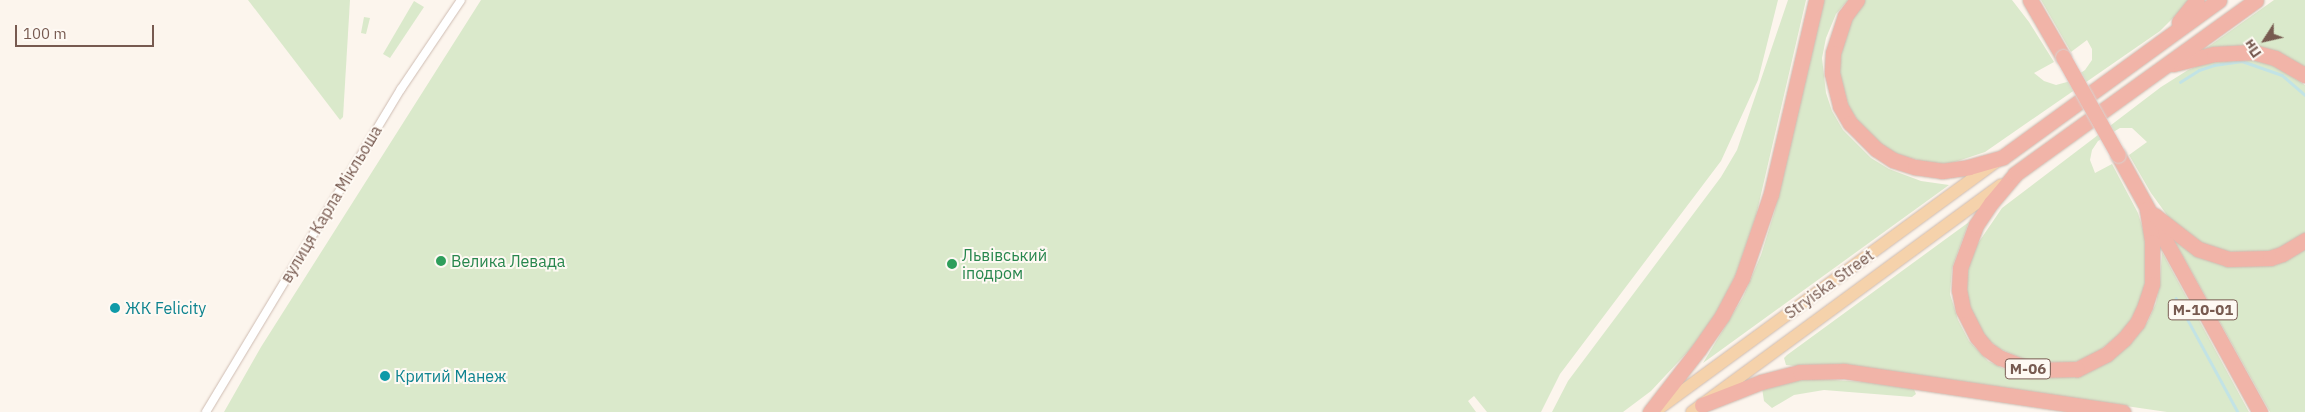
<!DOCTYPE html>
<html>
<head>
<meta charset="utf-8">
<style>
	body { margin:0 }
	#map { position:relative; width:2305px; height:412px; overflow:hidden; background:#fcf5ed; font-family:"IBM Plex Sans",sans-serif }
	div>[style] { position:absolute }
	.green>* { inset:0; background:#dae9cb }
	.stream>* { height:2.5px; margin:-1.25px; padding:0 1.25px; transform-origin:1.25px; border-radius:1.25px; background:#c2e3e5 }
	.roads { filter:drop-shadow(0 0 1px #cebcb2) drop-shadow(0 0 1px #cebcb2) }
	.street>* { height:8px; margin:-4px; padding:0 4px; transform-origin:4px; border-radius:4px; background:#fff }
	.primary>* { height:12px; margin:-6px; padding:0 6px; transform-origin:6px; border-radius:6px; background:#f5d2ab }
	.highway>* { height:15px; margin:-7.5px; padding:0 7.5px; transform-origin:7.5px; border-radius:7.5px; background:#f1b4a8 }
	.bridges { filter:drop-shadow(0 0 1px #d9d1ce) drop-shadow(0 0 1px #d9d1ce) }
	.highway-bridge>* { height:15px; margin:-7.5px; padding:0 7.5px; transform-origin:7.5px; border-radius:7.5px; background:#f1b4a8 }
	.dots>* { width:14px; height:14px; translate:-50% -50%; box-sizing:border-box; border:2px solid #fef9f3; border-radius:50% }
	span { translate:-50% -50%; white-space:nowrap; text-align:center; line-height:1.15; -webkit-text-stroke:4px #fef9f3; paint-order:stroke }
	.shield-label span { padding:1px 4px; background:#fef9f3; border:1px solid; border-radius:4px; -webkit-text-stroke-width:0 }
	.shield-label { font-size:15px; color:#775a50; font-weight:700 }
	.street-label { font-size:16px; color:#775a50 }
	.leisure-label { font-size:16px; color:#27864d }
	.left { translate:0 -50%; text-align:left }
	.culture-label { font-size:16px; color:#0d838f }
	.north { position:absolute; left:2240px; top:15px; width:50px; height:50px; -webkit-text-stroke:4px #fef9f3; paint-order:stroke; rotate:235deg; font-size:14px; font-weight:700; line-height:20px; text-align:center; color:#775a50 }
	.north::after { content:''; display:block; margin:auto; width:18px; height:22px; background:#775a50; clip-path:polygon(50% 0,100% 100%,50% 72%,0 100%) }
	.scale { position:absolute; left:15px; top:25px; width:139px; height:22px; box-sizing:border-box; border:2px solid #775a50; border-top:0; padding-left:6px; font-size:15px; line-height:18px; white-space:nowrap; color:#775a50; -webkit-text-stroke:4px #fef9f3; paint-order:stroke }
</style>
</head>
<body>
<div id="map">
	<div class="green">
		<i style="clip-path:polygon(248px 0,350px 0,343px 117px,340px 120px)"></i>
		<i style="clip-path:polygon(481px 0,1778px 0,1758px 80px,1721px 161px,1560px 374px,1541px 412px,1487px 412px,1474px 396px,1468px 401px,1476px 412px,224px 412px,261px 347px)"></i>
		<i style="clip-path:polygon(1788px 0,1806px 0,1756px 216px,1736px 274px,1718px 311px,1695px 344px,1651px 391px,1623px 412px,1552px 412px,1568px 381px,1721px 177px,1737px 150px)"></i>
		<i style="clip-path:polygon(1823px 0,1848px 0,1836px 14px,1826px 38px,1822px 58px,1826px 93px,1832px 111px,1843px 130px,1871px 158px,1889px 169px,1921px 181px,1949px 185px,1703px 363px,1743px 297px,1761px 255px,1775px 210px)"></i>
		<i style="clip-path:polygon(1865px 0,2012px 0,2029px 22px,2054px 62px,2034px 73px,2044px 81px,2056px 85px,2067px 82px,2085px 70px,2092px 60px,2092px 49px,2087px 40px,2071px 52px,2041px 0,2191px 0,2160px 31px,1985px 152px,1949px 164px,1932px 164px,1897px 154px,1881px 145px,1858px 121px,1849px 107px,1840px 75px,1838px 60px,1841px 44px,1856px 10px)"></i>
		<i style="clip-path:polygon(2274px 0,2305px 0,2305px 69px,2205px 49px)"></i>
		<i style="clip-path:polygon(414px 1px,424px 7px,390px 58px,383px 54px)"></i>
		<i style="clip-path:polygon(364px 17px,370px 18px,366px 34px,361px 33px)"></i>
		<i style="clip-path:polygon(2244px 57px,2274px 65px,2305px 85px,2305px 233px,2273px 252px,2244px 256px,2203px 246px,2172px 222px,2151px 193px,2129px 155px,2147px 142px,2132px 128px,2120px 128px,2098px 141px,2092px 150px,2090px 160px,2095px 173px,2112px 164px,2138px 213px,2145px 236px,2146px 281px,2141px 301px,2125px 330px,2094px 355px,2075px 362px,2033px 363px,2000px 349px,1987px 339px,1976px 324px,1969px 305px,1966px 288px,1967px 268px,1974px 249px,2002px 208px,2161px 87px,2188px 70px,2207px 62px)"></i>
		<i style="clip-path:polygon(1969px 222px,1952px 268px,1950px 294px,1958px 320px,1969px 341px,1988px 361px,2011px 372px,2038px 378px,2064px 377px,2089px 372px,2111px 360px,2133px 341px,2148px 321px,2156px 303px,2160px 282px,2162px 252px,2249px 412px,2167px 412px,2030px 392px,1786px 365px,1784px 358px,1787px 355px)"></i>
		<i style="clip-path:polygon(2171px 235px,2211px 260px,2305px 246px,2305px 412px,2270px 412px)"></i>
		<i style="clip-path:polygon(1803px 378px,1912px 385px,1916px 394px,1912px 397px,1824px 390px,1794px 395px,1772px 408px,1764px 401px,1762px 388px)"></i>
	</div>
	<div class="stream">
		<i style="left:2180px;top:82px;width:22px;rotate:-32deg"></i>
		<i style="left:2199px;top:70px;width:16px;rotate:-18deg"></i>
		<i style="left:2214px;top:65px;width:28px;rotate:-8deg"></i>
		<i style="left:2242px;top:61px;width:42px;rotate:19.3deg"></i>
		<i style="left:2282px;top:75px;width:30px;rotate:41deg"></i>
		<i style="left:2176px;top:298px;width:130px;rotate:61.5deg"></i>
	</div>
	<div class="roads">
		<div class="street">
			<i style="left:206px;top:412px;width:377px;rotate:-58.9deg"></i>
			<i style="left:401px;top:89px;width:107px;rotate:-56deg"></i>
		</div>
		<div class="primary">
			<i style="left:1654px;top:412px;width:425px;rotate:-36.2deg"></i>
			<i style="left:1692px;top:412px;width:383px;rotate:-36.3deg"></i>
		</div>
		<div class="highway">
			<i style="left:1857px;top:0;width:20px;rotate:127deg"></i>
			<i style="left:1845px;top:16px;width:39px;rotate:108deg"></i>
			<i style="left:1833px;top:53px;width:20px;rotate:93deg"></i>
			<i style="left:1832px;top:73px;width:34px;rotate:76deg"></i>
			<i style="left:1840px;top:106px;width:20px;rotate:60deg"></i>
			<i style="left:1850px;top:123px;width:37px;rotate:45deg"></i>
			<i style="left:1876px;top:149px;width:20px;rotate:33deg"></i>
			<i style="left:1893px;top:160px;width:23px;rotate:18deg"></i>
			<i style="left:1915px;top:167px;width:27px;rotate:8deg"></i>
			<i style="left:1942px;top:171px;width:27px;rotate:-8deg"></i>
			<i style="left:1969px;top:167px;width:35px;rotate:-16deg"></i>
			<i style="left:2003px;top:157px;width:267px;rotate:-36deg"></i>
			<i style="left:2030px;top:0;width:66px;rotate:59.9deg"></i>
			<i style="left:2179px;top:22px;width:28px;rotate:-51deg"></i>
			<i style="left:2173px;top:64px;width:42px;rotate:-13.7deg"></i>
			<i style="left:2214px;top:54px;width:39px;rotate:-3deg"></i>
			<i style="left:2253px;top:52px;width:23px;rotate:15deg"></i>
			<i style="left:2275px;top:58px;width:34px;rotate:30deg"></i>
			<i style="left:2118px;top:155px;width:294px;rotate:61.1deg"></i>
			<i style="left:2147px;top:209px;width:33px;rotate:81deg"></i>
			<i style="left:2152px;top:242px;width:42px;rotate:90deg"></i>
			<i style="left:2152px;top:284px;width:23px;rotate:108deg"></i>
			<i style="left:2145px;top:306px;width:19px;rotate:115deg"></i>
			<i style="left:2137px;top:323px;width:21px;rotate:129deg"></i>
			<i style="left:2124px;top:339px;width:23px;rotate:139deg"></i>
			<i style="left:2107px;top:354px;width:34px;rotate:153deg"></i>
			<i style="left:2077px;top:369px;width:45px;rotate:178.7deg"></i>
			<i style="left:2032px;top:370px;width:34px;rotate:-159deg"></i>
			<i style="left:2000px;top:358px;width:16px;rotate:-145deg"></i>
			<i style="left:1987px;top:349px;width:16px;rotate:-130deg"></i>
			<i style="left:1977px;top:337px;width:30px;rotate:-117deg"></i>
			<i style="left:1963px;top:310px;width:20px;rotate:-101deg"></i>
			<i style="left:1959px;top:290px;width:22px;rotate:-87deg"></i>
			<i style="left:1960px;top:268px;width:46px;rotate:-69.6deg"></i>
			<i style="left:1976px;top:225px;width:27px;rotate:-56deg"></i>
			<i style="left:1991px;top:203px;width:38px;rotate:-50deg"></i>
			<i style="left:2015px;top:174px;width:297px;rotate:-35.8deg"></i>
			<i style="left:2154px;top:215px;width:56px;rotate:37.7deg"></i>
			<i style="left:2198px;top:249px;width:32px;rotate:18deg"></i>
			<i style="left:2228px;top:259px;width:42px;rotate:-1.4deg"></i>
			<i style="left:2270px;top:258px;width:13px;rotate:-18deg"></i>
			<i style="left:2282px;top:254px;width:27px;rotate:-31deg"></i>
			<i style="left:1702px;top:405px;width:63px;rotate:-21.3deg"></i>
			<i style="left:1761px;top:382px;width:40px;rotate:-14.4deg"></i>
			<i style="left:1800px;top:372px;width:44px;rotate:-1.3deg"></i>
			<i style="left:1844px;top:371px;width:282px;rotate:8.4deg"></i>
			<i style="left:1650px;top:412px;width:80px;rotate:-52.1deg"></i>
			<i style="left:1699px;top:349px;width:40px;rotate:-55.1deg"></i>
			<i style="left:1722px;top:316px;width:43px;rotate:-62.2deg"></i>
			<i style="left:1742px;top:278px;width:89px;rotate:-71deg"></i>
			<i style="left:1771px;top:194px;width:199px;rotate:-76.9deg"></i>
		</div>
	</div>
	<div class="bridges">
		<div class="highway-bridge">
			<i style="left:2063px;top:57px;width:112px;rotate:60.7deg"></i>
		</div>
	</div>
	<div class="dots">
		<i style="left:441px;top:261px;background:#2e9e5b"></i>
		<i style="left:952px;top:264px;background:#2e9e5b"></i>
		<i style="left:115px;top:308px;background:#0f9aa8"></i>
		<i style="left:385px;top:376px;background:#0f9aa8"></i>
	</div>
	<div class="shield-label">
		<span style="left:2203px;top:310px">М-10-01</span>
		<span style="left:2028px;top:369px">М-06</span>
	</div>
	<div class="street-label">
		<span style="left:331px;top:204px;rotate:-59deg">вулиця Карла Мікльоша</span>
		<span style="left:1829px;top:284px;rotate:-36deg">Stryiska Street</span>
	</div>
	<div class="leisure-label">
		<span class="left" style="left:962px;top:264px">Львівський<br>іподром</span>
		<span class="left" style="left:451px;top:261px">Велика Левада</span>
	</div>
	<div class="culture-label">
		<span class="left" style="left:125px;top:308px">ЖК Felicity</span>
		<span class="left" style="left:395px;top:376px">Критий Манеж</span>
	</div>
	<div class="north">Пн</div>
	<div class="scale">100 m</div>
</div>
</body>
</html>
